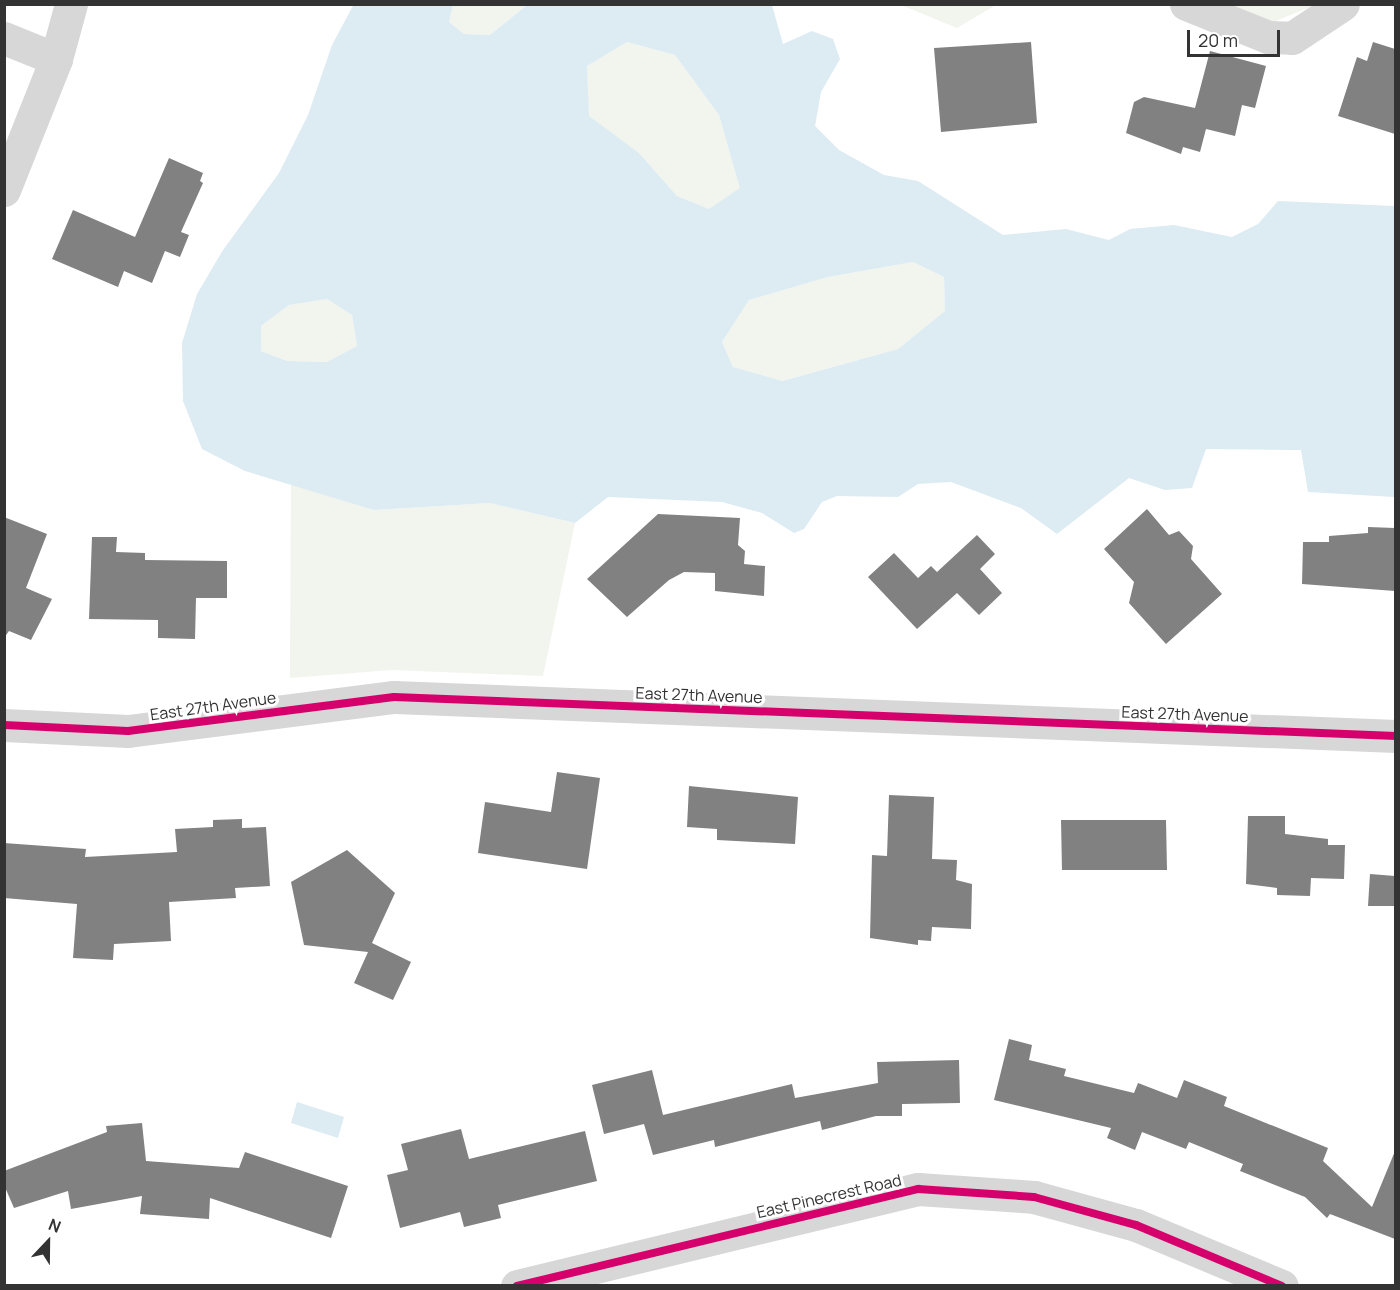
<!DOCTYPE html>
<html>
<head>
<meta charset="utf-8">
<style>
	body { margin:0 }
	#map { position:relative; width:1400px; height:1290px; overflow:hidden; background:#fff; font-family:Manrope,sans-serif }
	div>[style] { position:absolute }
	.green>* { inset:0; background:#f1f5ed }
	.water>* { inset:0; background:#ddebf3 }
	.building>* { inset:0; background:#818181 }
	.minor>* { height:33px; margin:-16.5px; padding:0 16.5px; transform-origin:16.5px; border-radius:16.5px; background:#d7d7d7 }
	.cycleway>* { height:8px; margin:-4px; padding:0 4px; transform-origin:4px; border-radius:4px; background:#d6006c }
	span { translate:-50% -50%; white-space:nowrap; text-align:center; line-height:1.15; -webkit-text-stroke:6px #fff; paint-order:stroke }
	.street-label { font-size:16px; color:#333 }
	.frame { position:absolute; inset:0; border:6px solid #333; pointer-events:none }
	.north { position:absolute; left:18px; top:1212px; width:60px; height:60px; -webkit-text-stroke:4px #fff; paint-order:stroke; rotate:22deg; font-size:16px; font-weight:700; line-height:24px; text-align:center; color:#333 }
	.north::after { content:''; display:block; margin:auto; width:21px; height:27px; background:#333; clip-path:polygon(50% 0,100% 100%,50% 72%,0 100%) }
	.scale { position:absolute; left:1187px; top:30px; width:93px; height:27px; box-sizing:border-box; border:3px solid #333; border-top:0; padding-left:8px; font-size:18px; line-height:21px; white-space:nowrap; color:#333; -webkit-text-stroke:4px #fff; paint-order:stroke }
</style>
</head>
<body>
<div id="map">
	<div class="green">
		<i style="clip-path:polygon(453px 5px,527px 5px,490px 35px,464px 34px,449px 22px)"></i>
		<i style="clip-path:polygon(901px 5px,996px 5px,957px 28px)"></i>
		<i style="clip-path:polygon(1220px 5px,1315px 5px,1268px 24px)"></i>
		<i style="clip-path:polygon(627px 42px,675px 55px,719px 115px,741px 188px,709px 209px,677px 196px,639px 153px,588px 116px,587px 66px)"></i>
		<i style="clip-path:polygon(913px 262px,944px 277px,945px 311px,898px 349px,781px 381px,733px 367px,722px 342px,749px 300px,828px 277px)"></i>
		<i style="clip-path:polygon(327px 299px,352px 315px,357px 346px,327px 362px,287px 361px,261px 351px,260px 327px,289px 305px)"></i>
		<i style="clip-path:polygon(291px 482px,374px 510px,490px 503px,575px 523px,543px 676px,391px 670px,290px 678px)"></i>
	</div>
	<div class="water">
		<i style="clip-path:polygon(evenodd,354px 4px,453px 5px,449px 22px,464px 34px,490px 35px,527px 5px,772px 5px,783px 44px,812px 31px,833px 39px,840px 59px,821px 92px,815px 126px,839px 150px,884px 175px,918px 181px,1003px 235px,1066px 229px,1109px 240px,1130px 229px,1174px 225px,1232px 237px,1258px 224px,1278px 201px,1395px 206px,1395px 497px,1308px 492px,1301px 450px,1206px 449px,1192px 488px,1165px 490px,1129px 478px,1057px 534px,1021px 508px,951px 482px,918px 484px,898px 497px,837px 496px,822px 502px,804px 529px,794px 533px,762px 513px,722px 502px,608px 497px,575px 523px,490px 503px,374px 510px,245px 471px,202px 449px,183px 401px,182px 343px,197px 294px,223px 250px,279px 173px,308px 115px,332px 45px,354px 4px,627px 42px,675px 55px,719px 115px,740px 188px,709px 209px,677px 196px,639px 153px,589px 116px,587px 66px,627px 42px,354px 4px,913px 262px,944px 277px,945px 311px,898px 349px,782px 381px,733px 367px,722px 342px,749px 300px,828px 277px,913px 262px,354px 4px,327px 299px,352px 315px,357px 346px,327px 362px,287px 361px,261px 351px,261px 326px,289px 305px,327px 299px)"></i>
		<i style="clip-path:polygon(297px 1102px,344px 1117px,338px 1138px,291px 1123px)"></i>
	</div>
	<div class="building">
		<i style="clip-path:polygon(1031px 42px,1037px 123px,941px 132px,934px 48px)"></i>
		<i style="clip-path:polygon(1373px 42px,1395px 49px,1395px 134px,1338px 116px,1357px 57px,1367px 61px)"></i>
		<i style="clip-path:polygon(1210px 51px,1266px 66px,1255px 108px,1242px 105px,1235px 136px,1206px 129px,1200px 152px,1183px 147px,1181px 154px,1126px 133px,1134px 102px,1144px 97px,1195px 108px)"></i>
		<i style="clip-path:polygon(169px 158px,203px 173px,200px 181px,203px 183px,181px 232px,189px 235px,180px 257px,165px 251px,152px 283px,124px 271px,118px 287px,52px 259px,73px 210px,135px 237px)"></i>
		<i style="clip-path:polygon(1147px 509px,1169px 535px,1179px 531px,1193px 546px,1191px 559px,1222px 594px,1166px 644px,1129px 603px,1134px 582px,1104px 549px)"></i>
		<i style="clip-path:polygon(658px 514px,740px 518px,738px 545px,745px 551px,744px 564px,765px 566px,764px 596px,715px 591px,715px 573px,684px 572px,669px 580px,627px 617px,587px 579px)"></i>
		<i style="clip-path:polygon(4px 517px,47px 534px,26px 588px,52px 599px,31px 640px,9px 631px,4px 638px)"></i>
		<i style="clip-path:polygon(1368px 527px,1395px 528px,1395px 591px,1302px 584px,1303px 542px,1329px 542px,1329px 536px,1368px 533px)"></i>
		<i style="clip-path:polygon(977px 535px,995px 554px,980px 569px,1002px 593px,979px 615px,957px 593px,917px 629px,868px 577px,894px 553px,918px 578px,931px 566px,937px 572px)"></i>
		<i style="clip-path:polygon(92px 537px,117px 537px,116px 552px,145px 553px,145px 560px,227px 561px,227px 598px,196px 598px,195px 639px,158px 638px,158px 620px,89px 619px)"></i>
		<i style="clip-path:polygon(557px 772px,600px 778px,587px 869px,478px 853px,485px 802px,551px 812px)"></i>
		<i style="clip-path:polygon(689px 786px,798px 797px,795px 844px,717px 840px,717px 829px,687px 827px)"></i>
		<i style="clip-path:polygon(889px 795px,934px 797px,932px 859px,957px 860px,956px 880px,972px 884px,971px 929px,932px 927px,931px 941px,918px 940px,918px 945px,870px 938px,872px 855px,887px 856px)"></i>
		<i style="clip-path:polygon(1248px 816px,1285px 816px,1285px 834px,1328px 839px,1328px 845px,1345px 845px,1344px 879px,1311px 878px,1310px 896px,1277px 895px,1277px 888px,1246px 884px)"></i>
		<i style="clip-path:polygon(242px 819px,242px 828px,266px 827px,270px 886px,235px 888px,236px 898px,169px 902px,171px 941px,114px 944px,113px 960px,73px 958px,77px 904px,4px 898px,4px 843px,86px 849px,85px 857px,177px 852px,175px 829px,213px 827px,213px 820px)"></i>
		<i style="clip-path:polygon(1061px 820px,1166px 820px,1167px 870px,1062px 870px)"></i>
		<i style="clip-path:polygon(347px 850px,395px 893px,372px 943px,411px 962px,393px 1000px,354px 983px,368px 952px,304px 945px,291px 882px)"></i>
		<i style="clip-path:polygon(1370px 874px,1395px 876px,1395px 906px,1368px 906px)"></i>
		<i style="clip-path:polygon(1009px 1039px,1032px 1045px,1029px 1060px,1066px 1069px,1064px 1076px,1134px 1093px,1138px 1083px,1177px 1098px,1184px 1080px,1227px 1097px,1224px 1106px,1328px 1148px,1323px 1161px,1372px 1207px,1395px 1151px,1395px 1239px,1330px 1214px,1327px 1218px,1305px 1197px,1240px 1171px,1243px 1164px,1189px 1142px,1186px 1149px,1142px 1132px,1135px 1150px,1107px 1138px,1111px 1128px,994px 1100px)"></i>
		<i style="clip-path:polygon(959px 1060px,960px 1103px,902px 1104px,902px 1116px,876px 1116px,822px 1130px,820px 1121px,715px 1147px,714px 1140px,653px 1155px,644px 1124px,604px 1134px,592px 1085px,652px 1070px,663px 1115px,792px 1084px,795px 1098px,878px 1083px,877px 1062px)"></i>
		<i style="clip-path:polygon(142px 1123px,146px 1161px,239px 1168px,245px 1152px,348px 1186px,331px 1238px,210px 1198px,209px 1219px,140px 1214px,142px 1196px,71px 1209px,68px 1191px,14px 1208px,4px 1185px,4px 1171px,107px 1132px,106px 1126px)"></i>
		<i style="clip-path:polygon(461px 1129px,469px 1159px,585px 1131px,597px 1181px,498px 1205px,501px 1218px,464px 1227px,460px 1212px,400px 1228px,387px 1175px,408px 1170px,401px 1144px)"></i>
	</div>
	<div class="minor">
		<i style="left:1186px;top:4px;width:88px;rotate:21.9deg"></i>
		<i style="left:1268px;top:37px;width:24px;rotate:2deg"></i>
		<i style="left:1292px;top:38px;width:61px;rotate:-33.7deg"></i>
		<i style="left:4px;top:38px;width:56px;rotate:22deg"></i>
		<i style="left:4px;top:190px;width:141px;rotate:-68.3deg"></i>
		<i style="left:56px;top:59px;width:57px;rotate:-74.7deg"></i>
		<i style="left:4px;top:725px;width:124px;rotate:2.8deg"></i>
		<i style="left:128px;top:731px;width:268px;rotate:-7.3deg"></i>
		<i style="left:394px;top:697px;width:1003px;rotate:2.23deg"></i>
		<i style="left:517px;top:1286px;width:413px;rotate:-13.6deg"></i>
		<i style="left:918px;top:1189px;width:116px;rotate:3.9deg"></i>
		<i style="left:1034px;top:1197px;width:106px;rotate:15.4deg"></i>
		<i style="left:1136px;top:1225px;width:158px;rotate:22.7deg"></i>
	</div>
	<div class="cycleway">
		<i style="left:4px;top:725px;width:124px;rotate:2.8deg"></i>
		<i style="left:128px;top:731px;width:268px;rotate:-7.3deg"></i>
		<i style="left:394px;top:697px;width:1003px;rotate:2.23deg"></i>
		<i style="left:517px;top:1286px;width:413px;rotate:-13.6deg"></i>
		<i style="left:918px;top:1189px;width:116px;rotate:3.9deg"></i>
		<i style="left:1034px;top:1197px;width:106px;rotate:15.4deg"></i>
		<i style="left:1136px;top:1225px;width:158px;rotate:22.7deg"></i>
	</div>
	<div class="street-label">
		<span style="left:699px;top:695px;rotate:2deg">East 27th Avenue</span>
		<span style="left:213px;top:706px;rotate:-8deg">East 27th Avenue</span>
		<span style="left:1185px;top:714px;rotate:2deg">East 27th Avenue</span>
		<span style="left:829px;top:1196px;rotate:-13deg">East Pinecrest Road</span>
	</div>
	<div class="frame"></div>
	<div class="north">N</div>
	<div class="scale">20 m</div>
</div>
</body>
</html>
